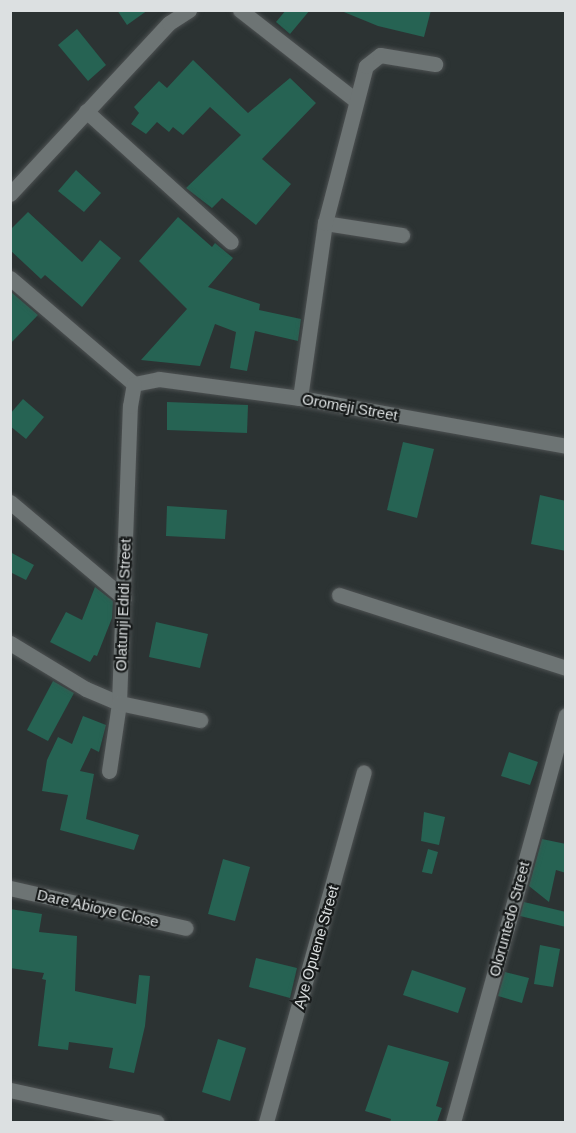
<!DOCTYPE html>
<html>
<head>
<meta charset="utf-8">
<style>
	body { margin:0 }
	#map { position:relative; width:576px; height:1133px; overflow:hidden; background:#2c3333; font-family:Helvetica,sans-serif }
	div>[style] { position:absolute }
	.building>* { inset:0; background:#266353 }
	.roads { filter:drop-shadow(0 0 2px #4d5152) drop-shadow(0 0 2px #4d5152) }
	.minor>* { height:15px; margin:-7.5px; padding:0 7.5px; transform-origin:7.5px; border-radius:7.5px; background:#6d7474 }
	span { translate:-50% -50%; white-space:nowrap; text-align:center; line-height:1.15; -webkit-text-stroke:4.5px #171a1a; paint-order:stroke }
	.street-label { font-size:15px; color:#dce0e1 }
	.frame { position:absolute; inset:0; border:12px solid #dce0e1; pointer-events:none }
</style>
</head>
<body>
<div id="map">
	<div class="building">
		<i style="clip-path:polygon(117px 10px,148px 10px,127px 25px)"></i>
		<i style="clip-path:polygon(286px 10px,310px 10px,290px 34px,276px 22px)"></i>
		<i style="clip-path:polygon(339px 10px,431px 10px,424px 37px,378px 26px)"></i>
		<i style="clip-path:polygon(77px 29px,106px 65px,88px 81px,58px 45px)"></i>
		<i style="clip-path:polygon(193px 60px,248px 113px,290px 78px,316px 103px,262px 159px,291px 184px,256px 225px,222px 198px,212px 208px,186px 188px,241px 135px,210px 107px,183px 135px,173px 127px,169px 132px,157px 122px,146px 134px,131px 124px,139px 113px,134px 107px,159px 81px,167px 88px)"></i>
		<i style="clip-path:polygon(76px 170px,101px 193px,84px 212px,58px 191px)"></i>
		<i style="clip-path:polygon(28px 212px,82px 262px,100px 240px,121px 258px,82px 307px,45px 275px,41px 279px,10px 250px,10px 230px)"></i>
		<i style="clip-path:polygon(178px 217px,212px 247px,215px 243px,233px 258px,208px 287px,260px 304px,259px 310px,301px 319px,298px 341px,255px 331px,247px 371px,230px 368px,236px 332px,215px 324px,200px 366px,141px 360px,187px 309px,139px 261px)"></i>
		<i style="clip-path:polygon(10px 291px,38px 315px,10px 344px)"></i>
		<i style="clip-path:polygon(23px 399px,44px 417px,26px 439px,10px 426px,10px 414px)"></i>
		<i style="clip-path:polygon(167px 402px,248px 405px,247px 433px,167px 430px)"></i>
		<i style="clip-path:polygon(403px 442px,434px 449px,417px 518px,387px 510px)"></i>
		<i style="clip-path:polygon(540px 495px,566px 501px,566px 551px,531px 544px)"></i>
		<i style="clip-path:polygon(167px 506px,227px 510px,225px 539px,166px 536px)"></i>
		<i style="clip-path:polygon(10px 552px,34px 565px,26px 580px,10px 572px)"></i>
		<i style="clip-path:polygon(95px 587px,113px 601px,112px 618px,97px 656px,94px 655px,90px 662px,50px 642px,66px 612px,82px 620px)"></i>
		<i style="clip-path:polygon(156px 622px,208px 634px,200px 668px,149px 657px)"></i>
		<i style="clip-path:polygon(53px 681px,74px 693px,48px 741px,27px 730px)"></i>
		<i style="clip-path:polygon(83px 716px,106px 725px,99px 752px,91px 748px,80px 771px,94px 774px,86px 819px,139px 835px,134px 850px,60px 830px,68px 795px,42px 791px,47px 760px,58px 737px,72px 744px)"></i>
		<i style="clip-path:polygon(509px 752px,538px 762px,530px 785px,501px 776px)"></i>
		<i style="clip-path:polygon(424px 812px,445px 817px,439px 845px,421px 841px)"></i>
		<i style="clip-path:polygon(542px 839px,566px 844px,566px 873px,556px 870px,549px 902px,529px 886px)"></i>
		<i style="clip-path:polygon(428px 849px,438px 852px,432px 874px,422px 872px)"></i>
		<i style="clip-path:polygon(223px 859px,250px 867px,235px 921px,208px 914px)"></i>
		<i style="clip-path:polygon(524px 902px,566px 912px,566px 927px,520px 916px)"></i>
		<i style="clip-path:polygon(10px 909px,42px 914px,39px 932px,77px 936px,75px 991px,136px 1004px,139px 975px,150px 976px,145px 1026px,134px 1073px,109px 1068px,113px 1048px,69px 1042px,68px 1050px,38px 1046px,46px 980px,42px 979px,44px 973px,10px 968px)"></i>
		<i style="clip-path:polygon(540px 945px,560px 949px,553px 987px,534px 984px)"></i>
		<i style="clip-path:polygon(256px 958px,297px 968px,290px 998px,249px 987px)"></i>
		<i style="clip-path:polygon(412px 970px,466px 988px,458px 1013px,403px 995px)"></i>
		<i style="clip-path:polygon(505px 972px,529px 978px,522px 1003px,498px 996px)"></i>
		<i style="clip-path:polygon(218px 1039px,246px 1048px,230px 1101px,202px 1092px)"></i>
		<i style="clip-path:polygon(388px 1045px,449px 1062px,436px 1106px,442px 1108px,437px 1122px,390px 1122px,391px 1119px,365px 1111px)"></i>
	</div>
	<div class="roads">
		<div class="minor">
			<i style="left:240px;top:10px;width:146px;rotate:38deg"></i>
			<i style="left:86px;top:111px;width:195px;rotate:42.1deg"></i>
			<i style="left:10px;top:194px;width:233px;rotate:-47.1deg"></i>
			<i style="left:169px;top:23px;width:24px;rotate:-33deg"></i>
			<i style="left:325px;top:223px;width:78px;rotate:8.9deg"></i>
			<i style="left:10px;top:278px;width:163px;rotate:40.5deg"></i>
			<i style="left:134px;top:384px;width:25px;rotate:-11deg"></i>
			<i style="left:159px;top:379px;width:142px;rotate:7.7deg"></i>
			<i style="left:300px;top:398px;width:270px;rotate:10.2deg"></i>
			<i style="left:300px;top:398px;width:177px;rotate:-81.9deg"></i>
			<i style="left:325px;top:223px;width:162px;rotate:-75.4deg"></i>
			<i style="left:366px;top:66px;width:18px;rotate:-38deg"></i>
			<i style="left:380px;top:55px;width:56px;rotate:9.3deg"></i>
			<i style="left:10px;top:502px;width:149px;rotate:40.1deg"></i>
			<i style="left:339px;top:595px;width:238px;rotate:17.8deg"></i>
			<i style="left:10px;top:643px;width:89px;rotate:31.2deg"></i>
			<i style="left:86px;top:689px;width:36px;rotate:23deg"></i>
			<i style="left:119px;top:703px;width:297px;rotate:-87.9deg"></i>
			<i style="left:130px;top:406px;width:22px;rotate:-80deg"></i>
			<i style="left:109px;top:771px;width:69px;rotate:-81.6deg"></i>
			<i style="left:119px;top:703px;width:83px;rotate:11.9deg"></i>
			<i style="left:10px;top:888px;width:180px;rotate:12.8deg"></i>
			<i style="left:10px;top:1090px;width:150px;rotate:12.3deg"></i>
			<i style="left:266px;top:1122px;width:363px;rotate:-74.4deg"></i>
			<i style="left:453px;top:1122px;width:422px;rotate:-74.5deg"></i>
		</div>
	</div>
	<div class="street-label">
		<span style="left:350px;top:407px;rotate:10deg">Oromeji Street</span>
		<span style="left:123px;top:605px;rotate:-88deg">Olatunji Edidi Street</span>
		<span style="left:98px;top:908px;rotate:13deg">Dare Abioye Close</span>
		<span style="left:509px;top:919px;rotate:-75deg">Oloruntedo Street</span>
		<span style="left:316px;top:947px;rotate:-74deg">Aye Opuene Street</span>
	</div>
	<div class="frame"></div>
</div>
</body>
</html>
